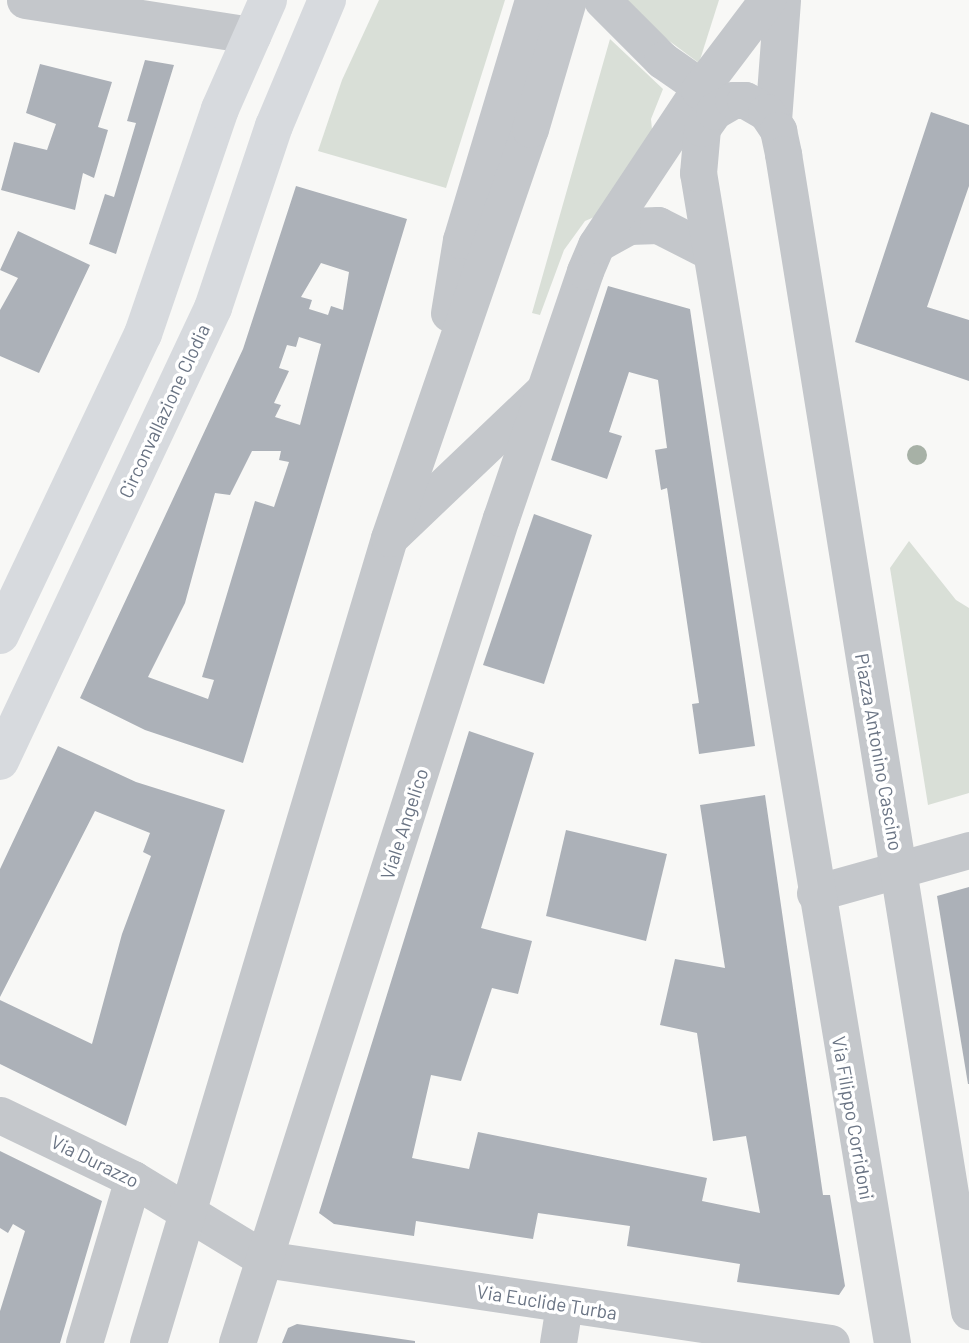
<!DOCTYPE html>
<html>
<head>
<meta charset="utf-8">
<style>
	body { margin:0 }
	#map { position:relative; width:969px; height:1343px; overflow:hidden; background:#f8f8f6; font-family:Barlow,sans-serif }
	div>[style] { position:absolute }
	.green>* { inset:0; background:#d9dfd7 }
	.building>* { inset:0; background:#acb1b8 }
	.minor>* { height:37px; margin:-18.5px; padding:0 18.5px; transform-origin:18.5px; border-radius:18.5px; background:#c4c7cb }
	.major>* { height:38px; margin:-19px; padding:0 19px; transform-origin:19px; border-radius:19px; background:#d7dade }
	.trees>* { width:20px; height:20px; margin:-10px; border-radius:50%; background:#a7b1a6 }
	span { translate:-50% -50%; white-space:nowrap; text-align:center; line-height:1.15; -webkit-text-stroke:7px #fff; paint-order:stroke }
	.street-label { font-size:19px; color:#6a7484 }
</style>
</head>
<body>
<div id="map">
	<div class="green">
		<i style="clip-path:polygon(379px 0,505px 0,446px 188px,318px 151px,342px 80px)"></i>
		<i style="clip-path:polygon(623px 0,719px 0,699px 63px,622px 6px)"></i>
		<i style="clip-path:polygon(610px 39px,663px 89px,651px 119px,653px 140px,606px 212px,585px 221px,564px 250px,540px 315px,532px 313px)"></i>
		<i style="clip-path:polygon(909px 541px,956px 600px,969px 608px,969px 793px,928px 805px,890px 568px)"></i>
	</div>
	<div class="building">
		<i style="clip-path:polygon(145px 60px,174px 65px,116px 254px,89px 244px,105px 194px,114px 197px,136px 123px,127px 121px)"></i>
		<i style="clip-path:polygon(40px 64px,112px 82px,98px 127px,108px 130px,94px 178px,83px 173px,75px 210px,1px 190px,14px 142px,47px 150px,56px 124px,26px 113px)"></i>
		<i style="clip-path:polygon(931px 112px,969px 125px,969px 186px,927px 307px,969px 320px,969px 381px,855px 342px)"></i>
		<i style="clip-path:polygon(evenodd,296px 186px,407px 219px,243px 763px,145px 730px,80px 698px,243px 349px,296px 186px,321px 263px,349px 272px,343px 310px,331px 306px,328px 315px,309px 309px,312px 300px,301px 297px,321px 263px,296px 186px,299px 337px,321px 344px,300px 425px,275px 417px,281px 405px,274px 403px,289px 371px,279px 368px,287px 345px,296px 347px,299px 337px,296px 186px,252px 451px,281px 451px,279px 460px,289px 462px,274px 507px,255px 501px,202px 677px,214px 680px,208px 699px,148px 677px,185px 603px,215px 493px,230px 495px,252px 451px)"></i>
		<i style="clip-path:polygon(18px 231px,90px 265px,39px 373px,0 356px,0 310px,18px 278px,0 270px)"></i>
		<i style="clip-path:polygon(608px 286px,690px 309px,755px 746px,699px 754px,692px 704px,699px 703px,667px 488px,661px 490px,655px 450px,667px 448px,658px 380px,629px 372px,609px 432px,622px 436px,607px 479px,551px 460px)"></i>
		<i style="clip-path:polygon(534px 514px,592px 535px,544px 684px,483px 665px)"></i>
		<i style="clip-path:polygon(469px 731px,534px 753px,481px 928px,532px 941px,518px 994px,492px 988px,461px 1081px,431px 1075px,412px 1158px,469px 1169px,478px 1132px,707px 1178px,702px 1201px,760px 1213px,746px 1136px,713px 1141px,697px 1033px,660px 1025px,675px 959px,725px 968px,700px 805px,765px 795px,823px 1195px,830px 1195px,845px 1286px,839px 1295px,737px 1282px,740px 1264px,627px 1246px,630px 1226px,538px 1213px,533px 1239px,416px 1221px,414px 1236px,334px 1224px,319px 1213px)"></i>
		<i style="clip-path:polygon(58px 746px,136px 782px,225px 810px,126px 1126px,0 1064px,0 1000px,92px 1044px,122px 934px,151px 856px,143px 852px,150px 833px,95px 811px,0 997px,0 869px)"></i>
		<i style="clip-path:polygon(566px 830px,667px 854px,646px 941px,546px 916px)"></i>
		<i style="clip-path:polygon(969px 887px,969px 1084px,968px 1084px,937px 896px)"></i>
		<i style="clip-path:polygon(0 1151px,102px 1201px,60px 1343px,0 1343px,0 1311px,25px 1231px,13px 1224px,8px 1233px,0 1228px)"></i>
		<i style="clip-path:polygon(297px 1324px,415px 1341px,415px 1343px,282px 1343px,288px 1328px)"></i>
	</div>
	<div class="minor">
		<i style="left:25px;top:0;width:230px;rotate:8.8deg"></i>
		<i style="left:602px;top:0;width:85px;rotate:45deg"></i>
		<i style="left:662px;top:60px;width:72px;rotate:34.8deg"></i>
		<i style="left:773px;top:120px;width:120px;rotate:-85.7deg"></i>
		<i style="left:598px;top:243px;width:35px;rotate:-29deg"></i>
		<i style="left:629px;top:226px;width:29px;rotate:-2deg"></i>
		<i style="left:658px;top:225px;width:59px;rotate:27deg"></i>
		<i style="left:449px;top:313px;width:74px;rotate:-80.7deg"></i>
		<i style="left:461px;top:240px;width:251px;rotate:-73.3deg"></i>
		<i style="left:392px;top:535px;width:209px;rotate:-43.6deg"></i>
		<i style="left:815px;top:893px;width:160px;rotate:-15.6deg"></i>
		<i style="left:0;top:1115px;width:148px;rotate:25.7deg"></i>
		<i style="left:133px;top:1179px;width:153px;rotate:31.4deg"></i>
		<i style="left:264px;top:1259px;width:573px;rotate:8.43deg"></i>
		<i style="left:84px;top:1343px;width:171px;rotate:-73.4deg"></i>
		<i style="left:148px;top:1343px;width:840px;rotate:-73.33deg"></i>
		<i style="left:389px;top:538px;width:433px;rotate:-71deg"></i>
		<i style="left:530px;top:129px;width:134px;rotate:-73.6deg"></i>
		<i style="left:237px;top:1343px;width:866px;rotate:-72.26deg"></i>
		<i style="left:501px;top:518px;width:261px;rotate:-71.2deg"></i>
		<i style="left:585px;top:271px;width:28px;rotate:-67deg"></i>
		<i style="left:596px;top:245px;width:186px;rotate:-56.4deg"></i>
		<i style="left:699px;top:90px;width:113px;rotate:-52.9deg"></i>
		<i style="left:558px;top:1343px;width:38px;rotate:-81deg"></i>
		<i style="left:892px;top:1343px;width:1186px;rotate:-99.41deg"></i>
		<i style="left:698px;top:173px;width:45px;rotate:-84.9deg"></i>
		<i style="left:702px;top:128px;width:21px;rotate:-55deg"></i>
		<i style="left:714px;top:111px;width:22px;rotate:-30deg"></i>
		<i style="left:733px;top:100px;width:12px"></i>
		<i style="left:745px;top:100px;width:24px;rotate:30deg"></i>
		<i style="left:766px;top:112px;width:22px;rotate:56deg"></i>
		<i style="left:778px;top:130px;width:25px;rotate:78deg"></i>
		<i style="left:783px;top:154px;width:1172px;rotate:80.87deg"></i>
	</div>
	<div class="major">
		<i style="left:0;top:635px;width:333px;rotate:-64.6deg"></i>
		<i style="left:143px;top:334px;width:238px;rotate:-71.1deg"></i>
		<i style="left:220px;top:109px;width:119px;rotate:-66.2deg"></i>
		<i style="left:0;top:761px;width:501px;rotate:-64.82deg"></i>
		<i style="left:213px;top:308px;width:192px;rotate:-71.5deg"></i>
		<i style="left:274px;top:126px;width:137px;rotate:-67.2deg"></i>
	</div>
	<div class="trees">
		<i style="left:917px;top:455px"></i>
	</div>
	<div class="street-label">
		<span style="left:164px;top:411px;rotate:-65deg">Circonvallazione Clodia</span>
		<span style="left:879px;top:752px;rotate:80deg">Piazza Antonino Cascino</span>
		<span style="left:404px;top:824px;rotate:-72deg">Viale Angelico</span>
		<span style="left:853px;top:1118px;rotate:80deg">Via Filippo Corridoni</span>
		<span style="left:95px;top:1161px;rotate:26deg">Via Durazzo</span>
		<span style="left:547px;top:1302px;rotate:9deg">Via Euclide Turba</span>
	</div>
</div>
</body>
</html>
